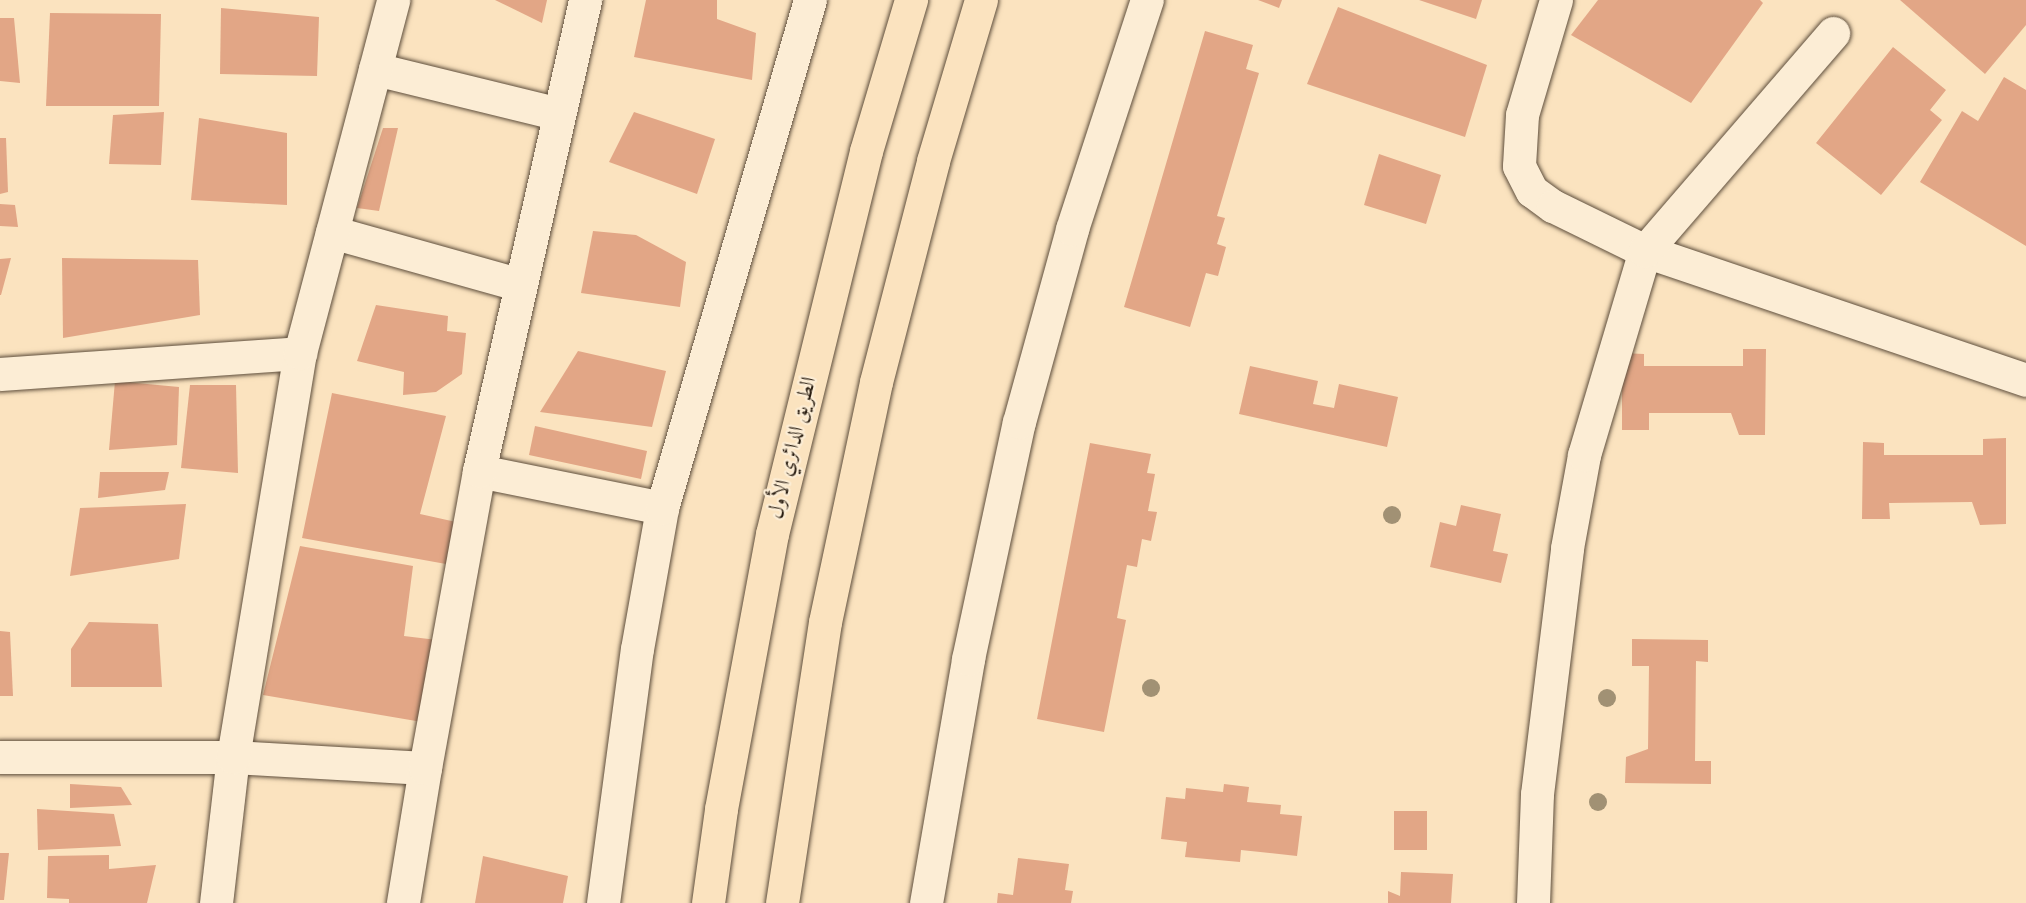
<!DOCTYPE html>
<html>
<head>
<meta charset="utf-8">
<style>
	body { margin:0 }
	#map { position:relative; width:2026px; height:903px; overflow:hidden; background:#fbe3bf; font-family:"IM FELL English",Amiri,serif }
	div>[style] { position:absolute }
	.building>* { inset:0; background:#e2a686 }
	.roads { filter:drop-shadow(0 0 2px #5e4e3c) drop-shadow(0 0 2px #5e4e3c) }
	.minor>* { height:33px; margin:-16.5px; padding:0 16.5px; transform-origin:16.5px; border-radius:16.5px; background:#fcedd5 }
	.primary>* { height:33px; margin:-16.5px; padding:0 16.5px; transform-origin:16.5px; border-radius:16.5px; background:#fbe3bf }
	.trees>* { width:18px; height:18px; margin:-9px; border-radius:50%; background:#a19174 }
	span { translate:-50% -50%; white-space:nowrap; text-align:center; line-height:1.15; -webkit-text-stroke:4.5px #fcedd5; paint-order:stroke }
	.street-label { font-size:21px; color:#291d11 }
</style>
</head>
<body>
<div id="map">
	<div class="building">
		<i style="clip-path:polygon(495px 0,547px 0,542px 23px)"></i>
		<i style="clip-path:polygon(646px 0,717px 0,717px 19px,756px 33px,752px 80px,634px 57px)"></i>
		<i style="clip-path:polygon(1258px 0,1282px 0,1279px 8px)"></i>
		<i style="clip-path:polygon(1419px 0,1482px 0,1476px 19px)"></i>
		<i style="clip-path:polygon(1598px 0,1760px 0,1763px 3px,1691px 103px,1571px 35px)"></i>
		<i style="clip-path:polygon(1900px 0,2026px 0,2026px 25px,1985px 74px)"></i>
		<i style="clip-path:polygon(1338px 7px,1487px 65px,1465px 137px,1307px 84px)"></i>
		<i style="clip-path:polygon(221px 8px,319px 17px,317px 76px,220px 74px)"></i>
		<i style="clip-path:polygon(50px 13px,161px 14px,159px 106px,46px 106px)"></i>
		<i style="clip-path:polygon(0 18px,14px 18px,20px 83px,0 81px)"></i>
		<i style="clip-path:polygon(1205px 31px,1253px 45px,1246px 69px,1259px 73px,1217px 216px,1225px 218px,1217px 244px,1226px 247px,1218px 276px,1206px 273px,1190px 327px,1124px 307px)"></i>
		<i style="clip-path:polygon(1893px 47px,1946px 90px,1930px 110px,1942px 120px,1881px 195px,1816px 143px)"></i>
		<i style="clip-path:polygon(2004px 77px,2026px 90px,2026px 246px,1920px 182px,1962px 111px,1978px 121px)"></i>
		<i style="clip-path:polygon(164px 112px,161px 165px,109px 164px,113px 115px)"></i>
		<i style="clip-path:polygon(634px 112px,715px 139px,697px 194px,609px 162px)"></i>
		<i style="clip-path:polygon(199px 118px,287px 133px,287px 205px,191px 200px)"></i>
		<i style="clip-path:polygon(383px 128px,398px 128px,379px 211px,357px 208px)"></i>
		<i style="clip-path:polygon(0 138px,6px 138px,8px 192px,0 194px)"></i>
		<i style="clip-path:polygon(1379px 154px,1441px 175px,1426px 224px,1364px 205px)"></i>
		<i style="clip-path:polygon(0 204px,15px 205px,18px 227px,0 226px)"></i>
		<i style="clip-path:polygon(593px 231px,636px 235px,686px 262px,680px 307px,581px 293px)"></i>
		<i style="clip-path:polygon(11px 258px,1px 295px,0 295px,0 259px)"></i>
		<i style="clip-path:polygon(62px 258px,198px 260px,200px 315px,63px 338px)"></i>
		<i style="clip-path:polygon(376px 305px,448px 316px,447px 331px,466px 333px,462px 374px,436px 392px,403px 395px,404px 372px,357px 361px)"></i>
		<i style="clip-path:polygon(1743px 349px,1766px 349px,1765px 435px,1739px 435px,1731px 413px,1649px 413px,1649px 430px,1622px 430px,1622px 353px,1644px 354px,1644px 366px,1743px 366px)"></i>
		<i style="clip-path:polygon(578px 351px,666px 371px,652px 427px,540px 412px)"></i>
		<i style="clip-path:polygon(1250px 366px,1318px 381px,1313px 404px,1334px 408px,1339px 384px,1398px 397px,1387px 447px,1239px 414px)"></i>
		<i style="clip-path:polygon(115px 381px,179px 387px,177px 445px,109px 450px)"></i>
		<i style="clip-path:polygon(190px 385px,236px 385px,238px 473px,181px 468px)"></i>
		<i style="clip-path:polygon(332px 393px,446px 416px,420px 514px,465px 524px,457px 566px,302px 538px)"></i>
		<i style="clip-path:polygon(535px 426px,647px 451px,641px 479px,529px 455px)"></i>
		<i style="clip-path:polygon(2006px 438px,2006px 524px,1980px 525px,1972px 502px,1889px 503px,1890px 519px,1862px 519px,1863px 442px,1884px 443px,1884px 455px,1983px 455px,1983px 439px)"></i>
		<i style="clip-path:polygon(1090px 443px,1151px 454px,1147px 473px,1155px 474px,1148px 511px,1157px 512px,1151px 541px,1142px 539px,1137px 567px,1127px 565px,1117px 618px,1126px 620px,1104px 732px,1037px 719px)"></i>
		<i style="clip-path:polygon(100px 472px,169px 472px,165px 490px,98px 498px)"></i>
		<i style="clip-path:polygon(186px 504px,179px 559px,70px 576px,80px 508px)"></i>
		<i style="clip-path:polygon(1461px 505px,1501px 514px,1493px 551px,1508px 554px,1501px 583px,1430px 567px,1440px 522px,1456px 526px)"></i>
		<i style="clip-path:polygon(300px 546px,413px 566px,404px 636px,437px 640px,422px 722px,263px 695px)"></i>
		<i style="clip-path:polygon(89px 622px,158px 624px,162px 687px,71px 687px,71px 649px)"></i>
		<i style="clip-path:polygon(0 631px,10px 632px,13px 696px,0 696px)"></i>
		<i style="clip-path:polygon(1632px 639px,1708px 640px,1708px 662px,1696px 661px,1695px 761px,1711px 761px,1711px 784px,1625px 783px,1626px 757px,1648px 749px,1649px 666px,1632px 666px)"></i>
		<i style="clip-path:polygon(70px 784px,121px 787px,132px 805px,70px 808px)"></i>
		<i style="clip-path:polygon(1224px 784px,1249px 787px,1247px 802px,1281px 805px,1280px 814px,1302px 816px,1297px 856px,1241px 850px,1240px 862px,1185px 857px,1187px 842px,1161px 839px,1166px 797px,1185px 799px,1186px 788px,1223px 792px)"></i>
		<i style="clip-path:polygon(37px 809px,114px 814px,121px 846px,38px 850px)"></i>
		<i style="clip-path:polygon(1394px 811px,1427px 811px,1427px 850px,1394px 850px)"></i>
		<i style="clip-path:polygon(0 853px,9px 853px,4px 900px,0 900px)"></i>
		<i style="clip-path:polygon(109px 855px,109px 869px,156px 865px,147px 903px,69px 903px,69px 899px,47px 898px,48px 856px)"></i>
		<i style="clip-path:polygon(483px 856px,568px 876px,563px 903px,475px 903px)"></i>
		<i style="clip-path:polygon(1018px 858px,1069px 864px,1065px 890px,1073px 891px,1071px 903px,997px 903px,998px 893px,1013px 895px)"></i>
		<i style="clip-path:polygon(1401px 872px,1453px 874px,1451px 903px,1388px 903px,1388px 891px,1400px 896px)"></i>
	</div>
	<div class="roads">
		<div class="minor">
			<i style="left:1556px;top:0;width:120px;rotate:106.5deg"></i>
			<i style="left:1522px;top:115px;width:51px;rotate:93.4deg"></i>
			<i style="left:1519px;top:166px;width:28px;rotate:63deg"></i>
			<i style="left:1532px;top:191px;width:26px;rotate:36deg"></i>
			<i style="left:1553px;top:206px;width:102px;rotate:26.1deg"></i>
			<i style="left:1645px;top:251px;width:402px;rotate:18.7deg"></i>
			<i style="left:375px;top:69px;width:189px;rotate:13.7deg"></i>
			<i style="left:332px;top:232px;width:195px;rotate:15.7deg"></i>
			<i style="left:0;top:374px;width:301px;rotate:-4deg"></i>
			<i style="left:479px;top:471px;width:187px;rotate:11.4deg"></i>
			<i style="left:0;top:757px;width:233px"></i>
			<i style="left:233px;top:757px;width:192px;rotate:3.3deg"></i>
			<i style="left:425px;top:768px;width:137px;rotate:99.3deg"></i>
			<i style="left:425px;top:768px;width:302px;rotate:-79.7deg"></i>
			<i style="left:479px;top:471px;width:483px;rotate:-77.3deg"></i>
			<i style="left:216px;top:903px;width:147px;rotate:-83.4deg"></i>
			<i style="left:233px;top:757px;width:410px;rotate:-80.6deg"></i>
			<i style="left:300px;top:353px;width:365px;rotate:-75.2deg"></i>
			<i style="left:603px;top:903px;width:256px;rotate:-82.4deg"></i>
			<i style="left:637px;top:649px;width:143px;rotate:-79.9deg"></i>
			<i style="left:662px;top:508px;width:529px;rotate:-73.76deg"></i>
			<i style="left:926px;top:903px;width:248px;rotate:-80.2deg"></i>
			<i style="left:968px;top:659px;width:242px;rotate:-77.9deg"></i>
			<i style="left:1019px;top:422px;width:200px;rotate:-74.6deg"></i>
			<i style="left:1072px;top:229px;width:241px;rotate:-71.9deg"></i>
			<i style="left:1533px;top:903px;width:109px;rotate:-87.9deg"></i>
			<i style="left:1537px;top:794px;width:248px;rotate:-83deg"></i>
			<i style="left:1567px;top:548px;width:95px;rotate:-79.6deg"></i>
			<i style="left:1584px;top:455px;width:213px;rotate:-73.4deg"></i>
			<i style="left:1645px;top:251px;width:288px;rotate:-49.2deg"></i>
		</div>
		<div class="primary">
			<i style="left:708px;top:903px;width:95px;rotate:-82.1deg"></i>
			<i style="left:721px;top:809px;width:280px;rotate:-79.5deg"></i>
			<i style="left:772px;top:534px;width:394px;rotate:-76.2deg"></i>
			<i style="left:866px;top:151px;width:158px;rotate:-73.4deg"></i>
			<i style="left:782px;top:903px;width:284px;rotate:-81.3deg"></i>
			<i style="left:825px;top:622px;width:245px;rotate:-78deg"></i>
			<i style="left:876px;top:382px;width:228px;rotate:-75.5deg"></i>
			<i style="left:933px;top:161px;width:168px;rotate:-73.4deg"></i>
		</div>
	</div>
	<div class="trees">
		<i style="left:1392px;top:515px"></i>
		<i style="left:1151px;top:688px"></i>
		<i style="left:1607px;top:698px"></i>
		<i style="left:1598px;top:802px"></i>
	</div>
	<div class="street-label">
		<span style="left:793px;top:448px;rotate:-76deg">الطريق الدائري الأول</span>
	</div>
</div>
</body>
</html>
